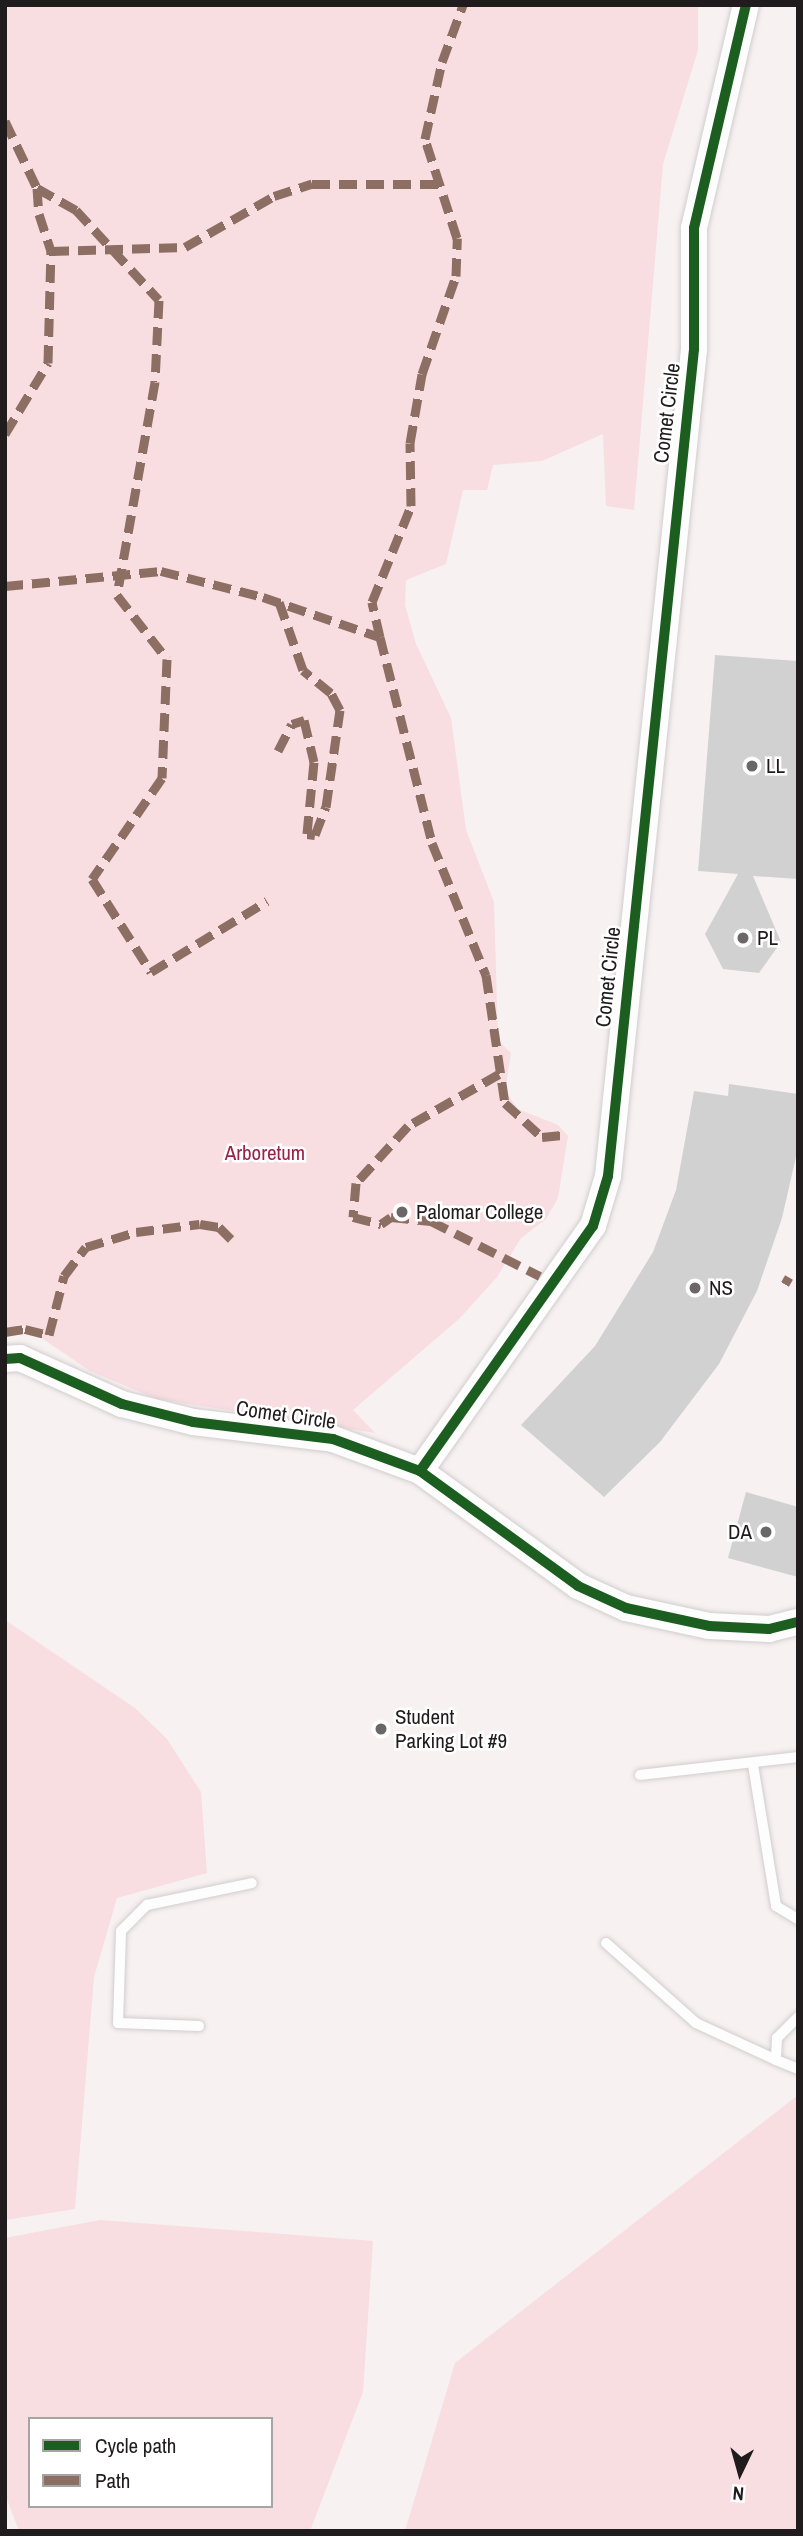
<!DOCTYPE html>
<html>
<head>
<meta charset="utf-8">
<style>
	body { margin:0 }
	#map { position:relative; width:803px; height:2536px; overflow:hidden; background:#f7f1f2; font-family:"Archivo Narrow",sans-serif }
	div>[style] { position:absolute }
	.green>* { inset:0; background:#f8dde1 }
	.building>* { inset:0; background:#d2d1d2 }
	.roads { filter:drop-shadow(0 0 2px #d2cdce) drop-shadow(0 0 2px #d2cdce) }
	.service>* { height:10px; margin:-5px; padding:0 5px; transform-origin:5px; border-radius:5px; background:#fefdfd }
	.tertiary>* { height:26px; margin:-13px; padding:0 13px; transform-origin:13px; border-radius:13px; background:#fefdfd }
	.quiet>* { height:9px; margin-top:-4.5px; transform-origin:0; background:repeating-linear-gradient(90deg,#8d6e63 0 18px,transparent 0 27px) }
	.cycleway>* { height:10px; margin:-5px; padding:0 5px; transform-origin:5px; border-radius:5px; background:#1b5e20 }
	.dots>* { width:19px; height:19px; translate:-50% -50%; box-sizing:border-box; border:4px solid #fff; border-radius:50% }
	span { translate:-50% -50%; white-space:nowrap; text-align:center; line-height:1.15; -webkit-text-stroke:5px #fff; paint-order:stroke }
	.street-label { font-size:21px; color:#201c1d }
	.poi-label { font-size:21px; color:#201c1d }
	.left { translate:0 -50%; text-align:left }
	.right { translate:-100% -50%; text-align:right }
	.park-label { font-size:21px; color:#9a2246 }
	.frame { position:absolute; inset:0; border:7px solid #201c1d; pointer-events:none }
	.legend { position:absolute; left:28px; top:2417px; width:245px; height:91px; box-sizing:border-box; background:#fff; border:2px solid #a6a4a5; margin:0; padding:9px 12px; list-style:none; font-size:21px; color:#201c1d }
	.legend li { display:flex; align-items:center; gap:14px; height:35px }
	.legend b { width:35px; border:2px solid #a6a4a5 }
	.north { position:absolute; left:705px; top:2438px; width:70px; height:70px; -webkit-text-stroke:5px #fff; paint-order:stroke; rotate:185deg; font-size:19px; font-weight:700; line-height:28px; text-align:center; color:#201c1d }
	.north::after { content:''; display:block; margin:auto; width:24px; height:32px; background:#201c1d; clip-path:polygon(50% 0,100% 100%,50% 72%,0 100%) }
</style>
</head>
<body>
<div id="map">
	<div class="green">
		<i style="clip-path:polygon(5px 5px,698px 5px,698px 50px,663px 164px,634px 510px,606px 506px,603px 434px,542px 461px,493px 465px,487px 490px,463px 490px,446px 564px,406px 580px,405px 605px,416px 644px,451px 718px,466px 830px,494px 902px,498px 1040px,511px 1053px,505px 1091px,518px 1109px,558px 1125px,568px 1136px,558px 1198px,546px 1219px,521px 1238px,497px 1277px,460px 1318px,353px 1410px,375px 1433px,157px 1399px,90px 1371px,21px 1324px,5px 1330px)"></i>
		<i style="clip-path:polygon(5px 1620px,135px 1708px,167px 1739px,201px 1792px,207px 1873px,117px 1898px,94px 1977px,75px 2209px,5px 2220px)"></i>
		<i style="clip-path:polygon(798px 2095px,798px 2531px,405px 2531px,455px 2363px)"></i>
		<i style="clip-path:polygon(evenodd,100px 2220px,373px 2241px,363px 2392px,310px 2531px,19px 2531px,5px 2494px,5px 2238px,100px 2220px,30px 2419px,271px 2419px,271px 2506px,30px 2506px,30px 2419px)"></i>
	</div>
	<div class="building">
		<i style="clip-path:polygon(715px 655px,798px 661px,798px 879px,753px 876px,781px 942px,759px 973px,723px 969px,705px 934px,738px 874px,698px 871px)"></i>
		<i style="clip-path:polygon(729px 1084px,798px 1094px,798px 1148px,782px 1218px,757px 1291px,719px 1364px,660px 1442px,604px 1497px,521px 1425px,595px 1346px,653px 1252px,676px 1190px,694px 1091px,728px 1096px)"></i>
		<i style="clip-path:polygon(746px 1492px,798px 1507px,798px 1577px,728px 1558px)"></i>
	</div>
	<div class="roads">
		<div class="service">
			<i style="left:753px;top:1765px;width:143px;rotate:80.7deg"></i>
			<i style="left:776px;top:1906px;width:26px;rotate:31deg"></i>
			<i style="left:640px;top:1775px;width:159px;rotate:-6.5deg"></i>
			<i style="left:606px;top:1943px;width:120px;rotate:41.6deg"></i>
			<i style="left:696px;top:2023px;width:88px;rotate:24.8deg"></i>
			<i style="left:798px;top:2017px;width:30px;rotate:135deg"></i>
			<i style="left:777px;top:2038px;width:22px;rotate:93deg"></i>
			<i style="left:776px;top:2060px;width:24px;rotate:22deg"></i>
			<i style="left:199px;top:2026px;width:81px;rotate:-177.9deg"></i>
			<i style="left:118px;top:2023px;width:92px;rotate:-88.1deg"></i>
			<i style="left:121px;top:1931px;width:37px;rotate:-45deg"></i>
			<i style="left:147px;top:1905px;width:107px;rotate:-11.8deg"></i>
		</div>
		<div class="tertiary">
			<i style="left:5px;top:1359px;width:15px;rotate:-4deg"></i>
			<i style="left:20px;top:1358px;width:112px;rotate:24.3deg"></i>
			<i style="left:122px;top:1404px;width:73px;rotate:14.2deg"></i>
			<i style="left:193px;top:1422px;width:141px;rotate:6.9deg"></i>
			<i style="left:333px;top:1439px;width:93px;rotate:20.2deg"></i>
			<i style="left:420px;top:1471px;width:195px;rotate:36deg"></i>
			<i style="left:578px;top:1586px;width:53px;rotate:24.6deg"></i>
			<i style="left:626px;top:1608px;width:85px;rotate:12.2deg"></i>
			<i style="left:709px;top:1626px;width:60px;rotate:2.9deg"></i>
			<i style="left:769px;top:1629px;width:30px;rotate:-14deg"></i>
			<i style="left:420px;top:1471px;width:300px;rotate:-54.8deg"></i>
			<i style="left:593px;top:1226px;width:52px;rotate:-73.3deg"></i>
			<i style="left:608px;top:1176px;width:831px;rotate:-84.06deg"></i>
			<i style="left:694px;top:349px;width:121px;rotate:-90deg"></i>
			<i style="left:694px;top:228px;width:229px;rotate:-76.9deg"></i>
		</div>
	</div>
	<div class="quiet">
		<i style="left:5px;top:121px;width:74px;rotate:64.5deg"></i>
		<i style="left:37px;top:188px;width:26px;rotate:86deg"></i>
		<i style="left:39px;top:214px;width:39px;rotate:72deg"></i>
		<i style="left:51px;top:251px;width:134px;rotate:-1.7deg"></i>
		<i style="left:185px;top:247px;width:103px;rotate:-29.8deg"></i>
		<i style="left:274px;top:196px;width:40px;rotate:-18deg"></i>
		<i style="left:312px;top:184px;width:130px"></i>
		<i style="left:37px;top:188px;width:45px;rotate:29.4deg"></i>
		<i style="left:76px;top:210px;width:122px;rotate:47.3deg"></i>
		<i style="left:159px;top:300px;width:82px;rotate:92.8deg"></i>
		<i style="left:155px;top:382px;width:216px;rotate:100.1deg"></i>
		<i style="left:117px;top:595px;width:81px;rotate:52deg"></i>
		<i style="left:167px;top:659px;width:119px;rotate:92.4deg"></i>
		<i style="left:162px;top:778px;width:123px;rotate:124.7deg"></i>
		<i style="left:92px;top:879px;width:110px;rotate:57.6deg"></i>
		<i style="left:151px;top:972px;width:136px;rotate:-31.5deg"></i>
		<i style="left:5px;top:434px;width:83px;rotate:-58.8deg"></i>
		<i style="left:48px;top:363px;width:112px;rotate:-88.5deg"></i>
		<i style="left:5px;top:586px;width:157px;rotate:-5.5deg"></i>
		<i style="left:161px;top:571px;width:105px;rotate:14.3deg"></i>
		<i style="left:263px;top:597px;width:124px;rotate:18.9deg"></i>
		<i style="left:380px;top:637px;width:212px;rotate:75.8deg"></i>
		<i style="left:432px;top:843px;width:143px;rotate:67.8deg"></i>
		<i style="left:486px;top:975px;width:129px;rotate:81.6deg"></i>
		<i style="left:505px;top:1103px;width:50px;rotate:42.6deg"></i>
		<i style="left:542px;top:1137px;width:20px;rotate:-6deg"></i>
		<i style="left:380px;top:637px;width:36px;rotate:-103deg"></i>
		<i style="left:372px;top:602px;width:104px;rotate:-67.9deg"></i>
		<i style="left:411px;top:506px;width:63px;rotate:-90.9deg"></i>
		<i style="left:410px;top:443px;width:70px;rotate:-80.1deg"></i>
		<i style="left:422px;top:374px;width:104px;rotate:-70.9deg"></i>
		<i style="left:456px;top:276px;width:38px;rotate:-88deg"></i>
		<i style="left:457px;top:238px;width:104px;rotate:-107.9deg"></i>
		<i style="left:425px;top:139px;width:79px;rotate:-77.6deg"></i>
		<i style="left:442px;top:62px;width:61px;rotate:-69.8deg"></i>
		<i style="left:278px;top:751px;width:30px;rotate:-63deg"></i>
		<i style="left:292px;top:724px;width:13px;rotate:-18deg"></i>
		<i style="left:304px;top:720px;width:43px;rotate:76.6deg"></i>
		<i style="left:314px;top:762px;width:72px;rotate:95.6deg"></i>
		<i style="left:307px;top:834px;width:8px;rotate:7deg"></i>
		<i style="left:315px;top:835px;width:30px;rotate:-69deg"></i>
		<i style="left:326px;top:807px;width:98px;rotate:-81.8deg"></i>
		<i style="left:340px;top:710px;width:19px;rotate:-118deg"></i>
		<i style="left:331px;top:693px;width:36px;rotate:-141deg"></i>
		<i style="left:303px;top:670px;width:72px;rotate:-109.4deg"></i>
		<i style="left:499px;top:1074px;width:105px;rotate:150.3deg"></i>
		<i style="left:408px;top:1126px;width:77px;rotate:132.4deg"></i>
		<i style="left:356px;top:1183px;width:34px;rotate:95deg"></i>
		<i style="left:353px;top:1217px;width:29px;rotate:14deg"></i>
		<i style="left:381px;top:1224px;width:12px;rotate:-35deg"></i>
		<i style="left:391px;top:1217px;width:40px;rotate:5.7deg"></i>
		<i style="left:431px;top:1221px;width:122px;rotate:26.8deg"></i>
		<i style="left:785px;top:1284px;width:8px;rotate:-60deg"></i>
		<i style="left:5px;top:1332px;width:20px;rotate:-9deg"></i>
		<i style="left:25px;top:1329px;width:25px;rotate:14deg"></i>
		<i style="left:49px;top:1335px;width:61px;rotate:-75.7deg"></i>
		<i style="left:64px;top:1276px;width:36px;rotate:-53deg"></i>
		<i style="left:86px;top:1247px;width:52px;rotate:-16.7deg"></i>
		<i style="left:136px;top:1232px;width:64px;rotate:-7.1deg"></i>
		<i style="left:200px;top:1224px;width:19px;rotate:9deg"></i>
		<i style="left:219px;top:1227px;width:17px;rotate:45deg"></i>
	</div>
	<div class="cycleway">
		<i style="left:5px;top:1359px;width:15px;rotate:-4deg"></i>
		<i style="left:20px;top:1358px;width:112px;rotate:24.3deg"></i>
		<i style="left:122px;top:1404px;width:73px;rotate:14.2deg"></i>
		<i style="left:193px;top:1422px;width:141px;rotate:6.9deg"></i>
		<i style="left:333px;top:1439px;width:93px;rotate:20.2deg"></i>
		<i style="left:420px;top:1471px;width:195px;rotate:36deg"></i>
		<i style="left:578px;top:1586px;width:53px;rotate:24.6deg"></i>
		<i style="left:626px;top:1608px;width:85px;rotate:12.2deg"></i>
		<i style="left:709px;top:1626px;width:60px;rotate:2.9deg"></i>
		<i style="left:769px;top:1629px;width:30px;rotate:-14deg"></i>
		<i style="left:420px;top:1471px;width:300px;rotate:-54.8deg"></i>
		<i style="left:593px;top:1226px;width:52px;rotate:-73.3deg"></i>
		<i style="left:608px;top:1176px;width:831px;rotate:-84.06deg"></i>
		<i style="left:694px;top:349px;width:121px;rotate:-90deg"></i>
		<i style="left:694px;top:228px;width:229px;rotate:-76.9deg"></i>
	</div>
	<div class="dots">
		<i style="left:752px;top:766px;background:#6b6768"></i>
		<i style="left:743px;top:938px;background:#6b6768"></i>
		<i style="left:402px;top:1212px;background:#6b6768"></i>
		<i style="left:695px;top:1288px;background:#6b6768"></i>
		<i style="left:766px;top:1532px;background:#6b6768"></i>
		<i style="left:381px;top:1729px;background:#6b6768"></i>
	</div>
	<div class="street-label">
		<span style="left:667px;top:413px;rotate:-83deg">Comet Circle</span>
		<span style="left:608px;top:977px;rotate:-84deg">Comet Circle</span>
		<span style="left:286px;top:1415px;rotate:8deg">Comet Circle</span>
	</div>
	<div class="poi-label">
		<span class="left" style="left:766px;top:766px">LL</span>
		<span class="left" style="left:757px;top:938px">PL</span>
		<span class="left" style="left:416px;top:1212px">Palomar College</span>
		<span class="left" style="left:709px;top:1288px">NS</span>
		<span class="right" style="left:752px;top:1532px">DA</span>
		<span class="left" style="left:395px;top:1729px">Student<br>Parking Lot #9</span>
	</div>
	<div class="park-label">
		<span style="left:265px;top:1153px">Arboretum</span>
	</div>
	<div class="frame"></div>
	<ul class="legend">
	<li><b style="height:9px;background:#1b5e20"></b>Cycle path</li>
	<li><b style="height:9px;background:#8d6e63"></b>Path</li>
	</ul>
	<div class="north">N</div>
</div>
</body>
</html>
